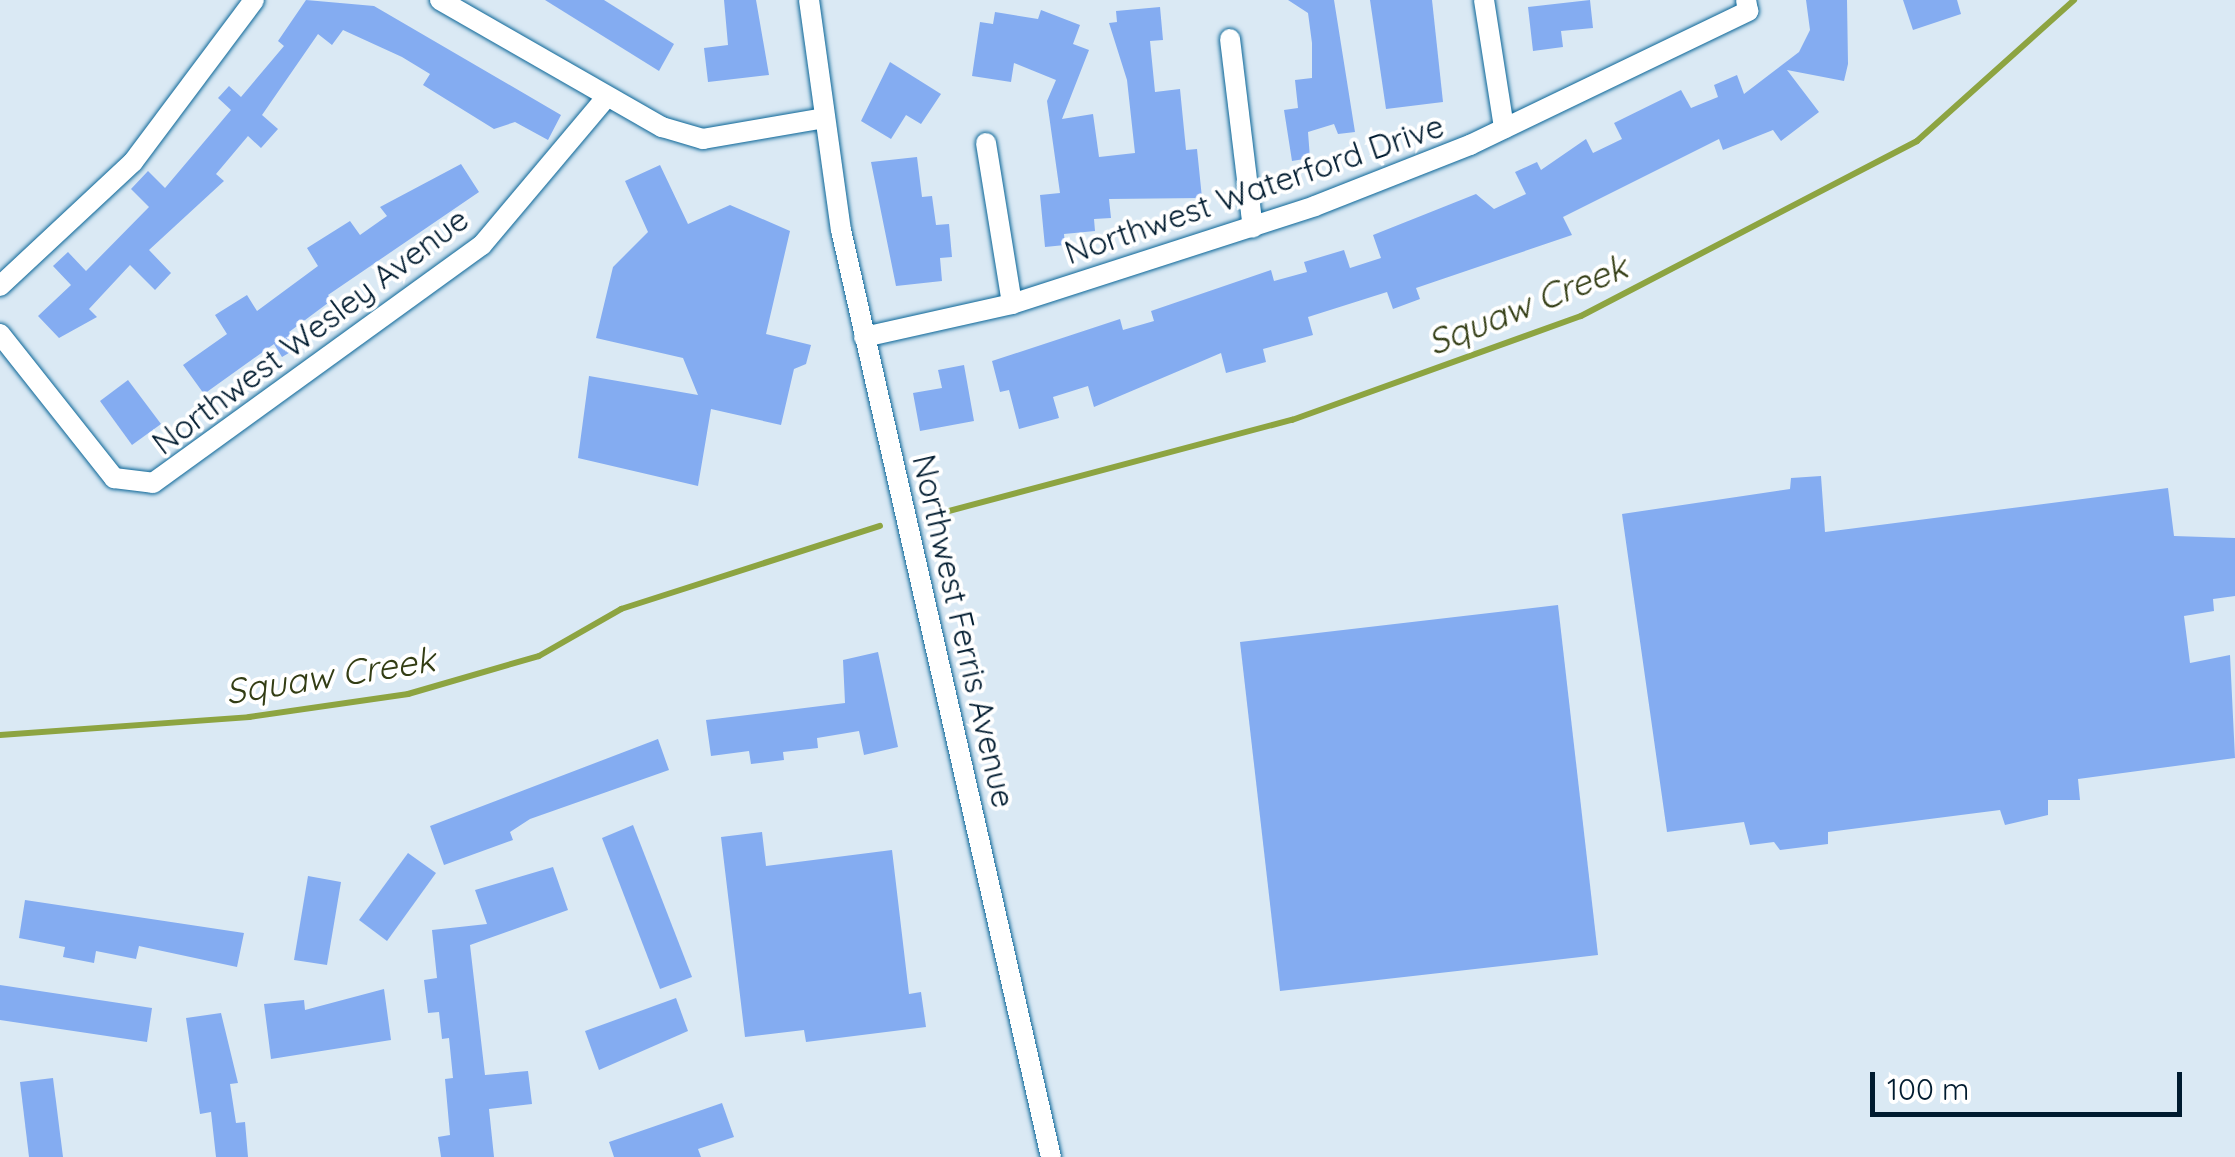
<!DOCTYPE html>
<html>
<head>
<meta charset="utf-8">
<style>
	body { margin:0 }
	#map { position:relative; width:2235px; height:1157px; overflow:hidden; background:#dae9f4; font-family:Quicksand,sans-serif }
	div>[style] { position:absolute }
	.stream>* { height:6px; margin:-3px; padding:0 3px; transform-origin:3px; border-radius:3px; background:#8da441 }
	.building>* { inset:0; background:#84acf1 }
	.roads { filter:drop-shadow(0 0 2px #0a6597) drop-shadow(0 0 2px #0a6597) }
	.minor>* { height:20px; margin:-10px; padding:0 10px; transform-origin:10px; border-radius:10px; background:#fff }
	span { translate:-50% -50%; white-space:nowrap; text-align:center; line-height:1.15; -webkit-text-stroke:8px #fff; paint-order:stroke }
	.street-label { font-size:32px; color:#001b2f }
	.water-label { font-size:35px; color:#333d14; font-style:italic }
	.scale { position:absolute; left:1870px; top:1072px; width:312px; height:45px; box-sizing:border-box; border:5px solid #001b2f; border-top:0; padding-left:12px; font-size:30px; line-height:35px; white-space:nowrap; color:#001b2f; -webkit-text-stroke:8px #fff; paint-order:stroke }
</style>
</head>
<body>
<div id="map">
	<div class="stream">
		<i style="left:930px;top:516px;width:375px;rotate:-14.9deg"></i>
		<i style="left:1292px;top:420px;width:307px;rotate:-19.8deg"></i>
		<i style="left:1581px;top:316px;width:379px;rotate:-27.5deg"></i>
		<i style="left:1917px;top:141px;width:211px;rotate:-41.9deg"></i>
		<i style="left:0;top:735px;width:250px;rotate:-4.1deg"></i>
		<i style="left:249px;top:717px;width:161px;rotate:-8.2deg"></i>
		<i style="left:408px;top:694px;width:136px;rotate:-16.2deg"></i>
		<i style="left:539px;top:656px;width:95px;rotate:-29.8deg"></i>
		<i style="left:621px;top:609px;width:272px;rotate:-17.8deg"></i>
	</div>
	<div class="building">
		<i style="clip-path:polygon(306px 0,374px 6px,561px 115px,548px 140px,515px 122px,494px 129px,423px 85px,430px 74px,402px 57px,343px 30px,332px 45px,318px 34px,262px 115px,278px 129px,261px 148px,248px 136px,216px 174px,224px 181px,149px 250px,171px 273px,155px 290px,130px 265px,89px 309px,97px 317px,59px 338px,38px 316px,71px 285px,53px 266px,68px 252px,86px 271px,149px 207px,131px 189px,148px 171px,165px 188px,231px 110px,218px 98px,229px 86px,241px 97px,284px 46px,278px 41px)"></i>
		<i style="clip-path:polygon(545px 0,604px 0,674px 44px,659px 71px)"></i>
		<i style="clip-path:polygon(724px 0,756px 0,769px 75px,708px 82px,704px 48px,728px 45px)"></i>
		<i style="clip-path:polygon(1288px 0,1334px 0,1355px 132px,1338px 134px,1334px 124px,1308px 132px,1310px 158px,1292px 161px,1284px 110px,1298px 108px,1295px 80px,1312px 78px,1312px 43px,1308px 13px)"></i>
		<i style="clip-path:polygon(1370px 0,1432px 0,1443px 102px,1386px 109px)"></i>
		<i style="clip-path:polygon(1590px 0,1593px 28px,1561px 31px,1563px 47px,1533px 51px,1528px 7px)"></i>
		<i style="clip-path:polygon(1806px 0,1847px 0,1848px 64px,1844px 81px,1787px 70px,1819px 112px,1781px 141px,1773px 130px,1723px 150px,1719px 139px,1563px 217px,1572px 235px,1416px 288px,1420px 299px,1393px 309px,1387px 292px,1308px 317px,1313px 335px,1263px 349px,1266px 362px,1226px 373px,1221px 353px,1094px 407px,1088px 386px,1053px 397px,1059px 418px,1019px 429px,1009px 390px,1000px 392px,992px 361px,1120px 319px,1123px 330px,1154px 321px,1151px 311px,1271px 270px,1274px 281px,1307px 272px,1304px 262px,1344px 250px,1350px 268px,1381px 258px,1373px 235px,1476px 194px,1494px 209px,1526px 194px,1515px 172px,1537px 162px,1541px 170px,1586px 139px,1593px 153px,1622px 139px,1614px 123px,1681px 90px,1691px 108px,1718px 97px,1714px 85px,1737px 75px,1744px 94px,1799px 52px,1810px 30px)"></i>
		<i style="clip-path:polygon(1903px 0,1957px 0,1961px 14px,1913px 30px)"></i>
		<i style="clip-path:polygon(1160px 7px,1163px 40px,1150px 41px,1155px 92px,1180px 89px,1186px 150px,1197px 149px,1202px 198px,1109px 199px,1111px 218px,1094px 219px,1095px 231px,1064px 234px,1065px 245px,1045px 247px,1040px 195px,1060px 193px,1047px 101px,1056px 80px,1014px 63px,1011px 82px,972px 76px,980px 22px,993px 24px,995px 12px,1038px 19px,1041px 10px,1080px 25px,1073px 44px,1089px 50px,1062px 119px,1093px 114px,1099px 157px,1135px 153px,1127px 80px,1109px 23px,1117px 22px,1116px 11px)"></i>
		<i style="clip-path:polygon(890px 62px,941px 94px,921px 124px,906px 115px,891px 139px,861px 121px)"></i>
		<i style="clip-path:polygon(917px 157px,922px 197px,932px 196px,936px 225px,949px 224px,952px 257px,940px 258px,942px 281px,896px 286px,871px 162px)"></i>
		<i style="clip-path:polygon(461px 164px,479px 192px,328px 295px,332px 300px,289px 332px,299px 347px,282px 357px,274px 344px,204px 394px,183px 365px,227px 334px,215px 315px,247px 295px,257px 311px,318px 266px,307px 248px,350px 221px,360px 235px,387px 216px,380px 207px)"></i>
		<i style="clip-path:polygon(660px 165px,688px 224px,730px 205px,790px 231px,766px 334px,811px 345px,806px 364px,794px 369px,781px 425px,711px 409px,698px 486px,578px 458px,589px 376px,698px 395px,683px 358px,596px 338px,613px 267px,648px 232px,625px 181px)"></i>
		<i style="clip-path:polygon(964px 365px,974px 421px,920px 431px,913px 393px,942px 388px,938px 370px)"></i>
		<i style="clip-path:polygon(128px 380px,161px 424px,132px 445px,100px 401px)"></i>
		<i style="clip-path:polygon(1821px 476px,1825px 532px,2168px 488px,2174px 536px,2235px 538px,2235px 596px,2213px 599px,2214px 611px,2184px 616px,2190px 663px,2230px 655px,2235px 758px,2078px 779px,2080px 800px,2048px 800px,2048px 815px,2005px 825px,2000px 810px,1828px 832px,1828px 844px,1780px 850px,1774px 842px,1750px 845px,1744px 822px,1667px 832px,1622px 514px,1790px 489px,1791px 478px)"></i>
		<i style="clip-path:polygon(1558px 605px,1598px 955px,1280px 991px,1240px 642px)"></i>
		<i style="clip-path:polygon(878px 652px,898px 747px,864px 755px,859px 731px,817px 738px,818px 748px,783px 752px,784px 760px,751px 764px,749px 751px,711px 756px,706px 720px,845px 703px,843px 660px)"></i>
		<i style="clip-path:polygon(658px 739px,669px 770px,530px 819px,510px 832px,513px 840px,444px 865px,430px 826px)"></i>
		<i style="clip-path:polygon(633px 825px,692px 977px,660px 989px,602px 838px)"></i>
		<i style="clip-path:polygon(762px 832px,766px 866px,892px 850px,909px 994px,921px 992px,926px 1027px,806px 1042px,804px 1030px,745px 1037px,721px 837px)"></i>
		<i style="clip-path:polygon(408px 853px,436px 873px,387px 941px,359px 920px)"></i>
		<i style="clip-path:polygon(553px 867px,568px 910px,470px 945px,485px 1075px,528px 1071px,532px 1104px,489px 1109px,494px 1157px,441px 1157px,438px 1137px,450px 1135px,445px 1079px,453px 1078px,449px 1038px,442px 1039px,439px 1012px,428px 1013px,424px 980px,437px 978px,432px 930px,487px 924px,475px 890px)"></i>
		<i style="clip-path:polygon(308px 876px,341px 882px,327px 965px,294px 960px)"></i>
		<i style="clip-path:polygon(25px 900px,244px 933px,237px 967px,139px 946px,136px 959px,96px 951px,94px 963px,63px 957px,65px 947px,19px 938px)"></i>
		<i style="clip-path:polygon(0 985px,152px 1008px,147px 1042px,0 1020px)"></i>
		<i style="clip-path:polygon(384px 989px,391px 1040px,271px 1059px,264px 1004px,304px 1000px,305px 1010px)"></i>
		<i style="clip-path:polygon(676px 998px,688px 1031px,599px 1070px,585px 1031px)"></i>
		<i style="clip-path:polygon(221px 1013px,238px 1083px,230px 1084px,236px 1123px,245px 1122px,248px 1157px,216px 1157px,211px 1112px,200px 1114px,186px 1018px)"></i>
		<i style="clip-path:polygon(53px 1078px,63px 1157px,29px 1157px,20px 1082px)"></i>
		<i style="clip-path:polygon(722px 1103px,734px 1137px,698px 1149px,701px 1157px,614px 1157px,609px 1142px)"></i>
	</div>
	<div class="roads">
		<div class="minor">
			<i style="left:440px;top:0;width:256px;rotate:29.8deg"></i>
			<i style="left:662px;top:127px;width:43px;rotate:16.3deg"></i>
			<i style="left:703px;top:139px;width:123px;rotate:-9.8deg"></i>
			<i style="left:809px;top:0;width:232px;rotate:82.1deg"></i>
			<i style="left:841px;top:230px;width:950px;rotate:77.24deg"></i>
			<i style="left:1484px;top:0;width:130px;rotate:81.1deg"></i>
			<i style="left:1230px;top:39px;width:190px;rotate:83.1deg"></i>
			<i style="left:986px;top:143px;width:163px;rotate:80.8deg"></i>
			<i style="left:0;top:286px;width:182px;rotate:-43deg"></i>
			<i style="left:133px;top:162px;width:202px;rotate:-53.2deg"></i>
			<i style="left:0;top:334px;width:184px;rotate:51.6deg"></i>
			<i style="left:114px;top:478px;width:39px;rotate:7deg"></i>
			<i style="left:153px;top:483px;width:406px;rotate:-35.9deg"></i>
			<i style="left:482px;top:245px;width:192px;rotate:-49.9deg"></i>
			<i style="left:864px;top:337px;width:152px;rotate:-12.6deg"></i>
			<i style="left:1012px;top:304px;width:318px;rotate:-17.9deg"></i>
			<i style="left:1315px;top:206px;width:167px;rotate:-21.5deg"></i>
			<i style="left:1470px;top:145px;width:309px;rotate:-25.7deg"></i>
			<i style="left:1748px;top:11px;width:11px;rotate:-100deg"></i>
		</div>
	</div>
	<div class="street-label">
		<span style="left:1254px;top:189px;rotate:-19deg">Northwest Waterford Drive</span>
		<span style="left:310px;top:331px;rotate:-37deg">Northwest Wesley Avenue</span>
		<span style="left:964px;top:631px;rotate:77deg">Northwest Ferris Avenue</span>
	</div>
	<div class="water-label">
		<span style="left:1527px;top:304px;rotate:-22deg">Squaw Creek</span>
		<span style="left:330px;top:675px;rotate:-9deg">Squaw Creek</span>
	</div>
	<div class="scale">100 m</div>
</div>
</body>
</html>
